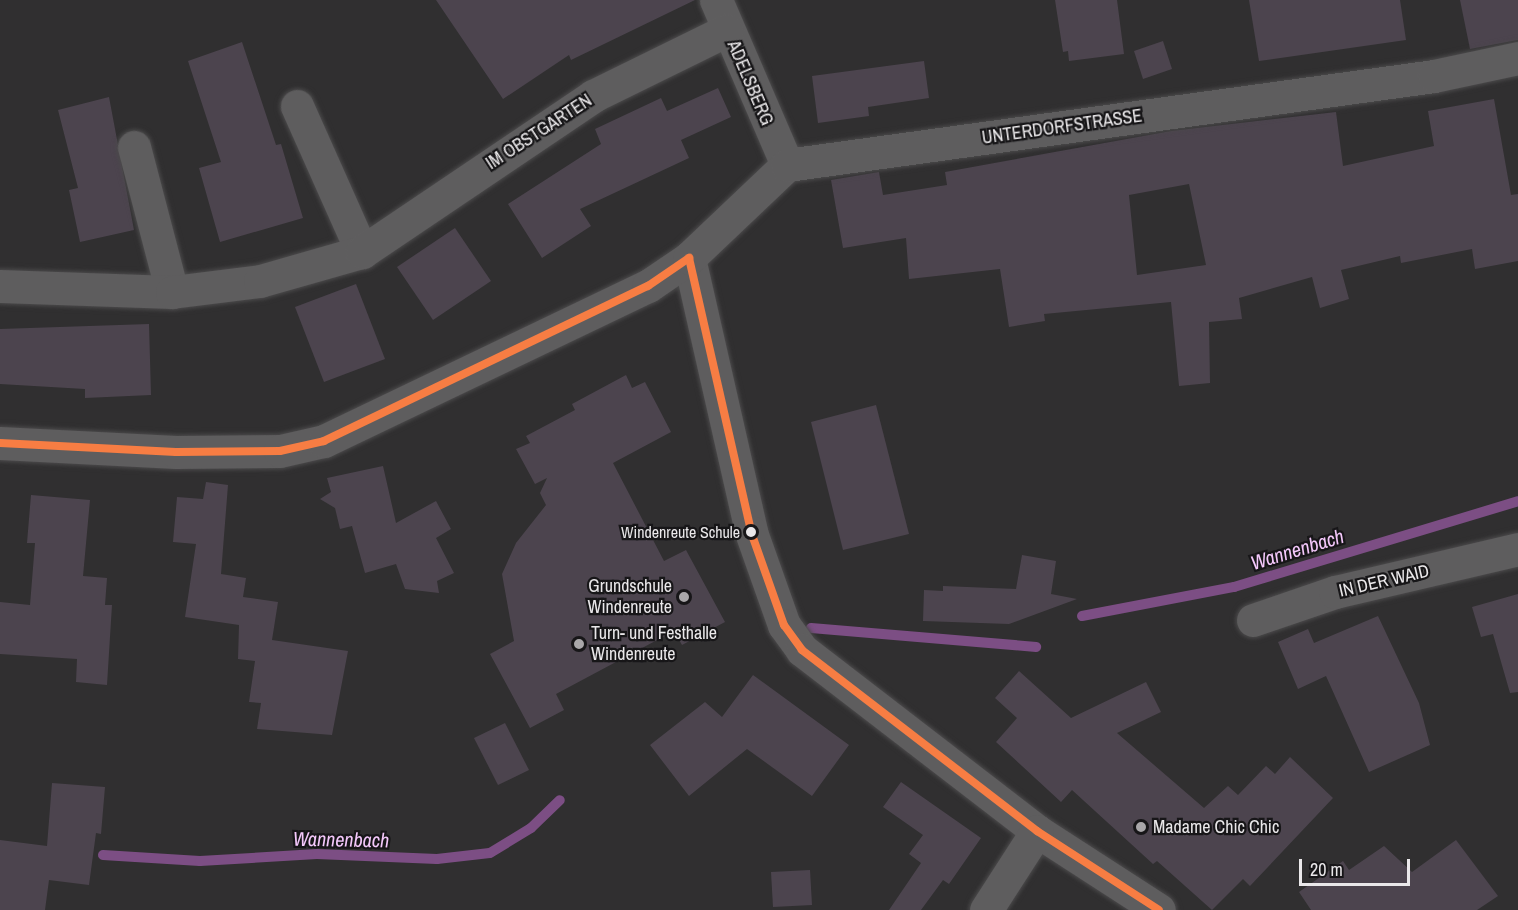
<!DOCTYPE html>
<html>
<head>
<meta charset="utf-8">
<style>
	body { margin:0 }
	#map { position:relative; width:1518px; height:910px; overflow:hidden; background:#302f30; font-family:"Archivo Narrow",sans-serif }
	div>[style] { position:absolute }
	.stream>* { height:10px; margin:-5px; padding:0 5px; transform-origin:5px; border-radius:5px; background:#7c4e84 }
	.building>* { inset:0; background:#4c444e }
	.roads { filter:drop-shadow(0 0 2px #4b4a4b) drop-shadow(0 0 2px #4b4a4b) }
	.minor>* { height:33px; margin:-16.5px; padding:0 16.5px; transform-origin:16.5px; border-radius:16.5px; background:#5e5d5e }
	.bus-1>* { height:8px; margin:-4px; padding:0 4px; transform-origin:4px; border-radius:4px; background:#f77d43 }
	.dots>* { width:16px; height:16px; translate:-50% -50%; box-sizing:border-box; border:3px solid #171618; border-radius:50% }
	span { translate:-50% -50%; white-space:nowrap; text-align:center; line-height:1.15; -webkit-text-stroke:4.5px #171618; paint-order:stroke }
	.bus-label { font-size:16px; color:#eae8ea }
	.right { translate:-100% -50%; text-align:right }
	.street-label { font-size:18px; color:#eae8ea }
	.poi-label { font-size:18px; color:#eae8ea }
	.left { translate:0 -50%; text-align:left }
	.water-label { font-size:20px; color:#f4c8fb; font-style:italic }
	.scale { position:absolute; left:1299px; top:859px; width:111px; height:27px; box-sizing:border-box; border:3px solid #eae8ea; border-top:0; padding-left:8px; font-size:18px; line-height:21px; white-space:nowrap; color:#eae8ea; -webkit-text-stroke:4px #171618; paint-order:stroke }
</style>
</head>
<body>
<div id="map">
	<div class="stream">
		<i style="left:1082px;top:616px;width:155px;rotate:-10.8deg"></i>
		<i style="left:1234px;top:587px;width:297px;rotate:-16.8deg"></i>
		<i style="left:811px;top:628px;width:226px;rotate:4.8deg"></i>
		<i style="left:103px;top:855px;width:97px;rotate:3.5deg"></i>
		<i style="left:200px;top:861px;width:117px;rotate:-3.4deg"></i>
		<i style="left:317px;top:854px;width:120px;rotate:2.4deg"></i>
		<i style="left:437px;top:859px;width:53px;rotate:-6.5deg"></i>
		<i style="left:490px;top:853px;width:48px;rotate:-31.4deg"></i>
		<i style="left:531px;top:828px;width:40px;rotate:-44deg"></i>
	</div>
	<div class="building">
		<i style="clip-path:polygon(436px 0,695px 0,571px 60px,569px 55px,503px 99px)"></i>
		<i style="clip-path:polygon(1055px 0,1117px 0,1124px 54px,1069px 61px,1068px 51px,1063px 52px)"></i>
		<i style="clip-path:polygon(1249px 0,1400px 0,1406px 40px,1259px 61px)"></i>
		<i style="clip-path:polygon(1460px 0,1518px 0,1518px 40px,1470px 49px)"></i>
		<i style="clip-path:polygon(1163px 41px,1172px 69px,1143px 79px,1134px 51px)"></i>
		<i style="clip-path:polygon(242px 42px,276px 145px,281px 144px,303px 218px,220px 242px,199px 168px,221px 162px,188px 61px)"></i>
		<i style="clip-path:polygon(924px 61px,929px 98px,868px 107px,869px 116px,818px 123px,812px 76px)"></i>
		<i style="clip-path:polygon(718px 88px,731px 117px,681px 140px,689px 158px,580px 209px,591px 226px,542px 258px,508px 204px,601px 144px,595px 129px,661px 98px,667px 111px)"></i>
		<i style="clip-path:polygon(109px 97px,134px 230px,80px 242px,69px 190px,78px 188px,58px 110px)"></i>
		<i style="clip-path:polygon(evenodd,1494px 99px,1511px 195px,1518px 194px,1518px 261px,1475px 269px,1472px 249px,1401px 263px,1400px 256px,1341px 270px,1349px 299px,1320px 308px,1312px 277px,1239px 298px,1242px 319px,1209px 322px,1210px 383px,1179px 386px,1171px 302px,1044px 314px,1045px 321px,1009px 327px,1000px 269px,909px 279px,906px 238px,843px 248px,831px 180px,879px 172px,883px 195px,947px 185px,945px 172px,1171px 131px,1336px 112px,1343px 166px,1434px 146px,1428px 111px,1494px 99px,1189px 184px,1206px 265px,1137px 275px,1129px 195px,1189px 184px)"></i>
		<i style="clip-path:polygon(455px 228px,491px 281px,433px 320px,397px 267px)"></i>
		<i style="clip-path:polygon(356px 284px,385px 359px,324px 382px,295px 307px)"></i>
		<i style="clip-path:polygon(149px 324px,151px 395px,85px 398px,85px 389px,0 384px,0 329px)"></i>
		<i style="clip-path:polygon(626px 375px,632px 388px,645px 382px,671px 432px,613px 463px,664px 561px,686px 550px,725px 622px,682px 645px,674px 631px,556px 694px,564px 710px,530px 728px,490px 654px,514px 641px,502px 574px,516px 543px,546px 505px,540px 493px,547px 478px,535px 484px,516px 449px,530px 443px,526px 436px,575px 410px,572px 404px)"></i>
		<i style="clip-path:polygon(876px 405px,909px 534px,843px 550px,811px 422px)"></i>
		<i style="clip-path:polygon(383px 466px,396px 523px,436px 501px,451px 529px,436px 538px,454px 573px,437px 581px,439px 593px,405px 589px,396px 564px,365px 573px,352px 526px,340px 529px,335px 508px,320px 499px,331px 492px,327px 478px)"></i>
		<i style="clip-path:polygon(206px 482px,228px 485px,221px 574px,246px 578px,243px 597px,278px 602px,272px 640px,348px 651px,332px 735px,257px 729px,261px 703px,249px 702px,255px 661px,238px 659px,239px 625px,185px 617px,196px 544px,173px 542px,177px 497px,203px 499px)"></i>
		<i style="clip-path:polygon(31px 495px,90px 500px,83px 576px,107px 578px,105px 605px,112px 605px,107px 685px,76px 682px,77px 659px,0 654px,0 602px,30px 605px,35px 543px,27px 543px)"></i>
		<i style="clip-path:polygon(1022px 555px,1056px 561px,1051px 594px,1077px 599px,1009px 624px,923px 621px,924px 590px,943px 591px,943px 586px,1016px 589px)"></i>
		<i style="clip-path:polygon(1518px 594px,1518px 692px,1510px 693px,1493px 634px,1481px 637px,1472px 607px)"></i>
		<i style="clip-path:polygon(1378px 616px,1419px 703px,1430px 745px,1369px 772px,1326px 676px,1298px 689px,1278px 642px,1308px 629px,1314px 643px)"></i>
		<i style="clip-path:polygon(1019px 671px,1071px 718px,1146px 682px,1161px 712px,1117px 733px,1204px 808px,1228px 786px,1238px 795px,1266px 766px,1275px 774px,1290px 757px,1333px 798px,1250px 886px,1243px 879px,1212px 910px,1157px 861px,1153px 864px,1072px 790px,1061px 802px,996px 742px,1017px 718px,995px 698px)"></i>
		<i style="clip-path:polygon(753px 675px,849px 745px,812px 796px,747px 749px,689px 796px,650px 745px,705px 702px,722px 717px)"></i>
		<i style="clip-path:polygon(505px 723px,529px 770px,498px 785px,474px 738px)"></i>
		<i style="clip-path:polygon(901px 782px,981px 838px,949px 884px,943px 880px,921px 910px,889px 910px,921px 863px,909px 854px,923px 835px,883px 807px)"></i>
		<i style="clip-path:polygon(52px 783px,105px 787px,101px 834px,96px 833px,89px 885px,49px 880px,45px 910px,0 910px,0 840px,47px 846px)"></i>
		<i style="clip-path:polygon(1456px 840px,1498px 896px,1477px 910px,1311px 910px,1299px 892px,1343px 861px,1349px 870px,1384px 846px,1412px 872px)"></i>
		<i style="clip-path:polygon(810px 870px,812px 905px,773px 907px,771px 872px)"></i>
	</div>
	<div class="roads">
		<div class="minor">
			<i style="left:716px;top:0;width:180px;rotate:66.7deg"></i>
			<i style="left:297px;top:106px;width:160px;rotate:66deg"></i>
			<i style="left:134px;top:147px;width:150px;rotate:75.3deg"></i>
			<i style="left:689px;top:258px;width:281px;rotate:77.2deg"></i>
			<i style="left:751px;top:532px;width:99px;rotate:70.5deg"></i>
			<i style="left:784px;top:625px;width:31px;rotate:54deg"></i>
			<i style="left:802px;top:650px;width:297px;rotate:37.6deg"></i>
			<i style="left:1037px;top:831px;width:145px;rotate:32.9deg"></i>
			<i style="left:0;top:286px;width:172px;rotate:2deg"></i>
			<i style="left:172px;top:292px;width:89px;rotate:-7.1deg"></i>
			<i style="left:260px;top:281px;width:106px;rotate:-15.9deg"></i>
			<i style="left:362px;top:252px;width:279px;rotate:-34deg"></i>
			<i style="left:593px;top:96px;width:149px;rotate:-26.2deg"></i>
			<i style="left:0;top:443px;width:176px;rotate:2.9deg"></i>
			<i style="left:176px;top:452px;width:104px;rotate:-0.6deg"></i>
			<i style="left:280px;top:451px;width:45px;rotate:-12.8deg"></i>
			<i style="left:324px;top:441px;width:359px;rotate:-25.6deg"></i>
			<i style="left:648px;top:286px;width:50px;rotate:-34.3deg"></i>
			<i style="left:689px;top:258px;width:135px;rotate:-43.5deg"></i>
			<i style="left:787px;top:165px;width:653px;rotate:-7.83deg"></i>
			<i style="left:1434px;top:76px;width:86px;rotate:-12.1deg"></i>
			<i style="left:1253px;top:620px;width:87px;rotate:-18.9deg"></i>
			<i style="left:1335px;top:592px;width:188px;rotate:-13.2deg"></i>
			<i style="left:986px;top:910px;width:94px;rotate:-57.2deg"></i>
		</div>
	</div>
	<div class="bus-1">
		<i style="left:689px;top:258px;width:281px;rotate:77.2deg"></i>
		<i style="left:751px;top:532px;width:99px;rotate:70.5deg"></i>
		<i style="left:784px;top:625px;width:31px;rotate:54deg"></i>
		<i style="left:802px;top:650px;width:297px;rotate:37.6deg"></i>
		<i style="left:1037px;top:831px;width:145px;rotate:32.9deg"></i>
		<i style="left:0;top:443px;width:176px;rotate:2.9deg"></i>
		<i style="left:176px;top:452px;width:104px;rotate:-0.6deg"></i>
		<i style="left:280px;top:451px;width:45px;rotate:-12.8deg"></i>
		<i style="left:324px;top:441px;width:359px;rotate:-25.6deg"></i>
		<i style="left:648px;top:286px;width:50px;rotate:-34.3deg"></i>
	</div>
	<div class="dots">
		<i style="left:751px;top:532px;background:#eae8ea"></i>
		<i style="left:684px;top:597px;background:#a9a7a9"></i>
		<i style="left:579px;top:644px;background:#a9a7a9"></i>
		<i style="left:1141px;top:827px;background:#a9a7a9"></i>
	</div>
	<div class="bus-label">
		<span class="right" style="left:740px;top:532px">Windenreute Schule</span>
	</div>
	<div class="street-label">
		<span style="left:750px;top:83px;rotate:67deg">ADELSBERG</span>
		<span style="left:1062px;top:127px;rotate:-8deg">UNTERDORFSTRASSE</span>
		<span style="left:539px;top:132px;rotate:-33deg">IM OBSTGARTEN</span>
		<span style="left:1384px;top:581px;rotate:-13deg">IN DER WAID</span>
	</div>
	<div class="poi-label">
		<span class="right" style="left:672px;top:597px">Grundschule<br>Windenreute</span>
		<span class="left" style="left:591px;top:644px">Turn- und Festhalle<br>Windenreute</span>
		<span class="left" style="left:1153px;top:827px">Madame Chic Chic</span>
	</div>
	<div class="water-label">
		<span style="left:1297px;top:549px;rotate:-17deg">Wannenbach</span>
		<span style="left:341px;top:839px;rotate:1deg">Wannenbach</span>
	</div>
	<div class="scale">20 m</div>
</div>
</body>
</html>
